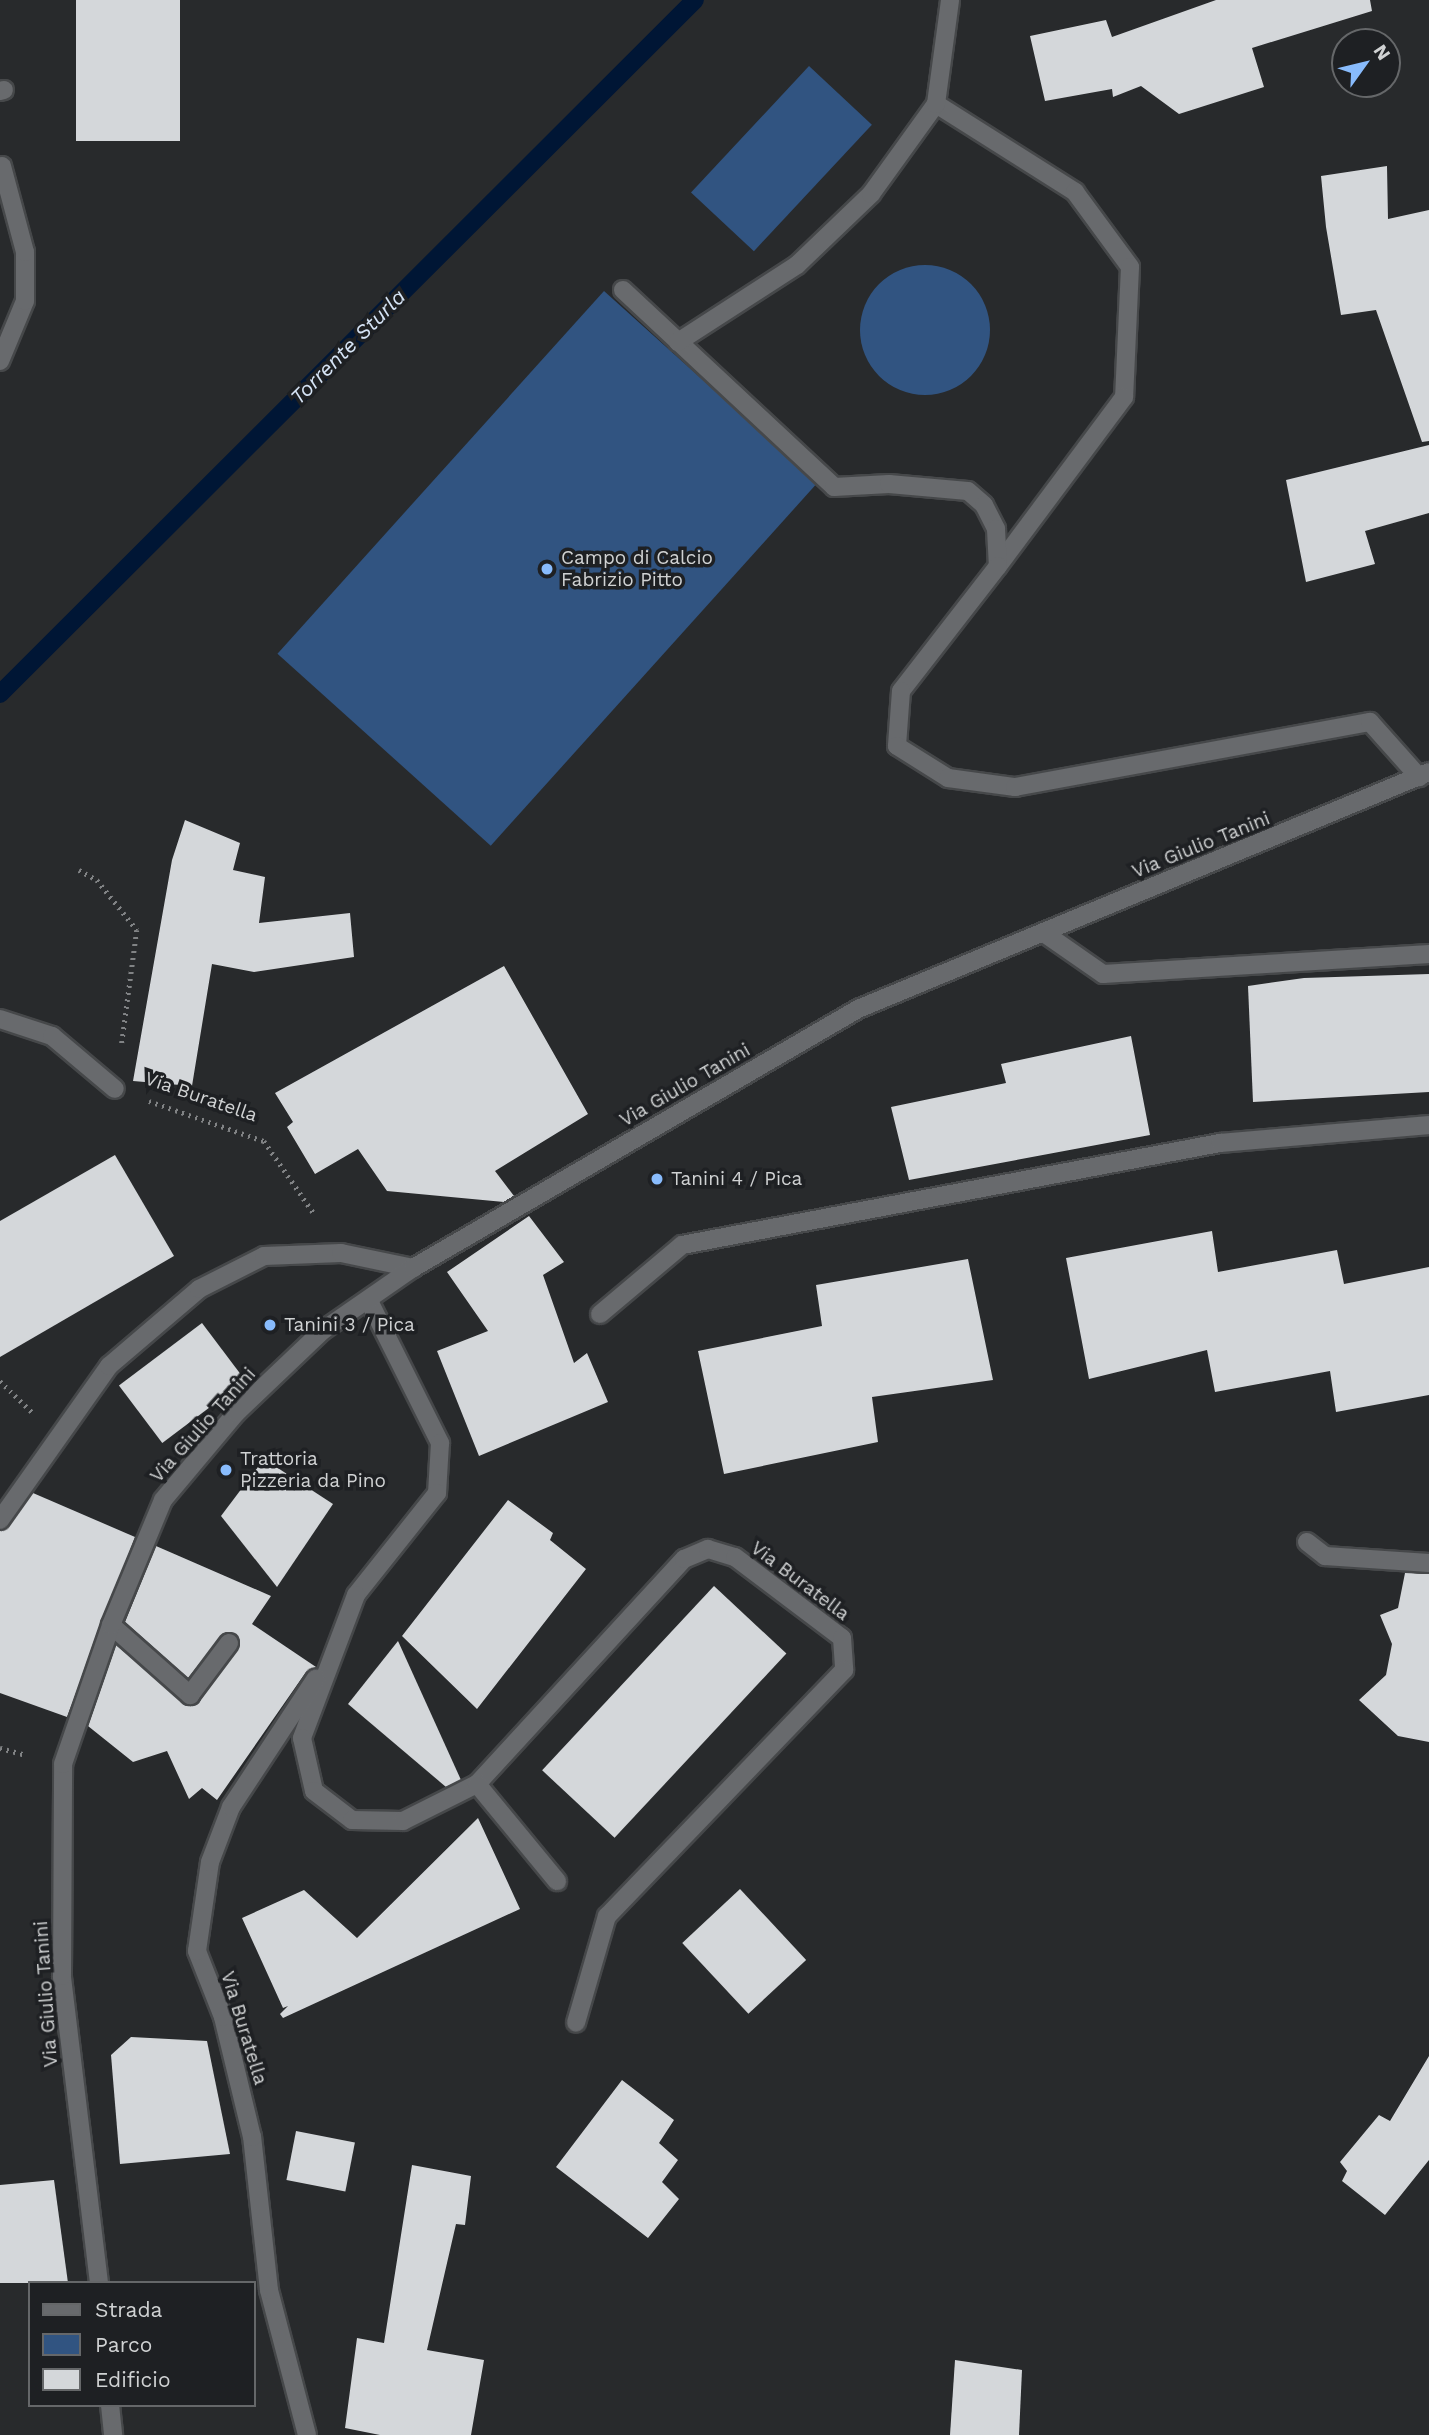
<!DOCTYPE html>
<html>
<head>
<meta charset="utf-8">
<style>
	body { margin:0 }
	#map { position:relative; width:1429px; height:2435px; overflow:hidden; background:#282a2c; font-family:"Work Sans",sans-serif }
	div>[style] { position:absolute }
	.green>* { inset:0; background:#315481; transform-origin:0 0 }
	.round { border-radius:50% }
	.stream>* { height:18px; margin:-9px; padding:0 9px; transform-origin:9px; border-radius:9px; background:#001635 }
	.building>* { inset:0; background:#d4d7da; transform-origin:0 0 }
	.path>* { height:4.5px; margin-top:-2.25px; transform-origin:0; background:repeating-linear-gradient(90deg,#818385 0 2px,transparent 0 7px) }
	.roads { filter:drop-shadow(2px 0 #46484a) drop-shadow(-2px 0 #46484a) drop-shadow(0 2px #46484a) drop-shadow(0 -2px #46484a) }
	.lane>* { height:18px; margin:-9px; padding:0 9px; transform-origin:9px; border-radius:9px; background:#686a6d }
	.street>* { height:18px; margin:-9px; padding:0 9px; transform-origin:9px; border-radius:9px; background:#686a6d }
	.secondary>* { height:18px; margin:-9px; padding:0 9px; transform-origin:9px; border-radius:9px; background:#686a6d }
	.dots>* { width:19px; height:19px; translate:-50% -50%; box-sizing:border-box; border:4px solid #1e2023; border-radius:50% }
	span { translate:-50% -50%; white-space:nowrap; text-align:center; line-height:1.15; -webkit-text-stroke:7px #1e2023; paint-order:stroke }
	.poi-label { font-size:19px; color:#d0d2d3 }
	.left { translate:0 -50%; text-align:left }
	.street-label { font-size:19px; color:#d0d2d3 }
	.water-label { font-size:21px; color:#d6e4f6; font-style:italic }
	.legend { position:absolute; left:28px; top:2281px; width:228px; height:126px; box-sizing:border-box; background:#1e2023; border:2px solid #656769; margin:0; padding:9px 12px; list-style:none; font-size:21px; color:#d0d2d3 }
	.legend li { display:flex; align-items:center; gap:14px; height:35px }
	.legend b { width:35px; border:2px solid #656769 }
	.north { position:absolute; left:1331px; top:28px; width:70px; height:70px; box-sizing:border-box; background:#1e2023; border:2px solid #656769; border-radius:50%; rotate:56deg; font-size:19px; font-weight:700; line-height:28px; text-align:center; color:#d0d2d3 }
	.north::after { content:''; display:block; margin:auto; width:24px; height:32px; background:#88bbfc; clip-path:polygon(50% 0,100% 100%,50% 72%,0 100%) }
</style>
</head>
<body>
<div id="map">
	<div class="green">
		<i style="left:809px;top:66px;width:86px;height:173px;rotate:43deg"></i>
		<i class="round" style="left:860px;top:265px;width:130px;height:130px"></i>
		<i style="left:604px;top:291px;width:287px;height:488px;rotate:42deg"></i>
	</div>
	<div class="stream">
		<i style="left:0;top:694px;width:982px;rotate:-44.96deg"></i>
	</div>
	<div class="building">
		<i style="left:76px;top:0;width:104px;height:141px"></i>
		<i style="clip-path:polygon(1216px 0,1370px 0,1372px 11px,1252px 48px,1264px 87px,1179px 114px,1141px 86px,1113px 97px,1112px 89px,1045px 101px,1030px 36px,1106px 20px,1112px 37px)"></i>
		<i style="clip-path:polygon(1387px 166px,1388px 219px,1429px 210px,1429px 441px,1422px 442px,1376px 310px,1341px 315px,1326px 227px,1321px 176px)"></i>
		<i style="clip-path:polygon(1429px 445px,1429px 513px,1365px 531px,1375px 564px,1306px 582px,1286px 480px)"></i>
		<i style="clip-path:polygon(185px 820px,240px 843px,233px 870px,265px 877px,259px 923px,350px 913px,354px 957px,254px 972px,212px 964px,192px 1086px,133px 1081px,172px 860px)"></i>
		<i style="clip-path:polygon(504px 966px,588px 1114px,495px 1171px,514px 1196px,504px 1202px,387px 1191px,358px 1149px,315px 1174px,287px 1127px,293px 1122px,275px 1093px)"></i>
		<i style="clip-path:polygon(1429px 974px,1429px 1092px,1253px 1102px,1248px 986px,1304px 978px)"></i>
		<i style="clip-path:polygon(1131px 1036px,1150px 1135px,909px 1180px,891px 1107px,1006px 1083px,1001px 1064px)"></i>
		<i style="clip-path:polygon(115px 1155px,174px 1256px,0 1357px,0 1221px)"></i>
		<i style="clip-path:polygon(529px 1216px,564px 1262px,543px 1275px,574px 1363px,587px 1353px,608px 1402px,479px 1456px,437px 1351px,488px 1331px,447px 1272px)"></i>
		<i style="clip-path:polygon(1212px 1231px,1218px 1272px,1337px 1250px,1344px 1284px,1429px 1267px,1429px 1395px,1336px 1412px,1330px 1371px,1215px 1392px,1207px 1350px,1089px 1379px,1066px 1258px)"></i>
		<i style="clip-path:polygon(968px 1259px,993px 1380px,872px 1397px,878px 1442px,724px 1474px,698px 1351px,822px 1326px,816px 1285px)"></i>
		<i style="left:202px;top:1323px;width:72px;height:104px;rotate:53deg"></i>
		<i style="clip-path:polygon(264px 1459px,333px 1504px,277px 1587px,221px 1516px)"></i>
		<i style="clip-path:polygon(33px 1493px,135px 1537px,67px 1717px,0 1693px,0 1531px)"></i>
		<i style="clip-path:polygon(508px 1500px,553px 1533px,550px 1540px,586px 1569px,477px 1709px,402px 1636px)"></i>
		<i style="clip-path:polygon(156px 1546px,271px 1596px,252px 1624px,316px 1667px,306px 1672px,217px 1800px,202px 1788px,189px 1799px,167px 1751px,133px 1762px,88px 1726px,116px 1645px,189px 1706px,199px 1702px,240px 1645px,236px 1634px,224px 1633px,188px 1678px,125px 1622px)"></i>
		<i style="clip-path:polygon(1405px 1573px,1429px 1574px,1429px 1742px,1398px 1736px,1359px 1700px,1386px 1675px,1392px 1644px,1380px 1615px,1398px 1608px)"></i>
		<i style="left:714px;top:1586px;width:99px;height:252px;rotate:43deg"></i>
		<i style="clip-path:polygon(398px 1641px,461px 1780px,446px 1787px,348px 1704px)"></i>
		<i style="clip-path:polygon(478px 1818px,520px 1909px,283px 2018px,280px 2014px,288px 2006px,283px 2008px,242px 1918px,304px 1890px,357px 1938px)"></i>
		<i style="left:740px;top:1889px;width:97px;height:79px;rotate:47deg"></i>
		<i style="clip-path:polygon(131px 2037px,207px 2041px,230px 2154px,120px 2164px,111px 2055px)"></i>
		<i style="clip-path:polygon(1429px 2056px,1429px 2160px,1385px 2215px,1342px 2181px,1347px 2171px,1340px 2162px,1379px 2115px,1390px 2121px)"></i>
		<i style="clip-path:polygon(622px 2080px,674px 2120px,659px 2143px,678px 2160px,662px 2182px,679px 2199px,648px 2238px,556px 2167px)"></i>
		<i style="left:296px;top:2131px;width:60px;height:50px;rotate:11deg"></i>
		<i style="clip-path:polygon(412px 2165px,471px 2176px,465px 2225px,456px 2224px,427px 2350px,484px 2360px,471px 2435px,380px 2435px,345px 2428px,357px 2338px,384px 2343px)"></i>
		<i style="clip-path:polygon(54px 2180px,68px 2283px,0 2283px,0 2185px)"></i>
		<i style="clip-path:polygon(955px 2360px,1022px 2370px,1019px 2435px,950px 2435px)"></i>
	</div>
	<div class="path">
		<i style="left:79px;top:870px;width:21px;rotate:29deg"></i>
		<i style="left:97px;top:880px;width:64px;rotate:51.3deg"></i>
		<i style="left:137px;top:930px;width:114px;rotate:97.6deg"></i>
		<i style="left:149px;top:1101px;width:122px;rotate:19.2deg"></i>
		<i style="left:264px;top:1141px;width:90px;rotate:55.4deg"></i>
		<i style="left:0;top:1381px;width:45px;rotate:44.1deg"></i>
		<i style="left:0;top:1748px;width:27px;rotate:15deg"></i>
	</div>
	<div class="roads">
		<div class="lane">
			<i style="left:0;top:91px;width:4px;rotate:-14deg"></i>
			<i style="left:0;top:361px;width:65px;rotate:-67.4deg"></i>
			<i style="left:25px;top:301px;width:49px;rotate:-90deg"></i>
			<i style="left:25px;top:252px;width:89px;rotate:-105deg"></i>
		</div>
		<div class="street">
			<i style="left:936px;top:104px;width:165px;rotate:32.3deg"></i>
			<i style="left:1075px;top:192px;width:93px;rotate:53.7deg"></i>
			<i style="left:1130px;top:267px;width:130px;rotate:92.6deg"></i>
			<i style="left:1124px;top:397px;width:211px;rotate:126.7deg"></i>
			<i style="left:623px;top:290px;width:289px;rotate:43deg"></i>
			<i style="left:834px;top:487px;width:55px;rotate:-3.1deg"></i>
			<i style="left:889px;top:484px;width:79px;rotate:5.1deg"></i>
			<i style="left:968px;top:491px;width:21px;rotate:41deg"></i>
			<i style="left:984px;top:505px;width:27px;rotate:63deg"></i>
			<i style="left:996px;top:529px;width:37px;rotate:87deg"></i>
			<i style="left:998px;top:566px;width:158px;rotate:127.8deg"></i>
			<i style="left:901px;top:691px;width:55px;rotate:94.2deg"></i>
			<i style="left:897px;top:746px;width:60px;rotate:32.1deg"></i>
			<i style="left:948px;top:778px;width:68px;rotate:7.7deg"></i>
			<i style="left:1015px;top:787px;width:361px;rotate:-10.4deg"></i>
			<i style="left:1370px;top:722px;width:74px;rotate:48.3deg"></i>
			<i style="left:678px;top:342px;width:142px;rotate:-32.9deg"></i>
			<i style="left:797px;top:265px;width:103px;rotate:-43.8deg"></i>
			<i style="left:871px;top:194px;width:111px;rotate:-54.2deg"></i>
			<i style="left:936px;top:104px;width:105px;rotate:-82.3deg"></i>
			<i style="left:1044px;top:933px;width:72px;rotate:34.8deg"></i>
			<i style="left:1103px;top:974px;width:327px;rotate:-3.5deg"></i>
			<i style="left:0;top:1019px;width:55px;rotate:18.1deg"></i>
			<i style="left:52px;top:1036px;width:82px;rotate:40.1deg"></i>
			<i style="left:369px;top:1301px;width:159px;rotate:63.4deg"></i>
			<i style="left:440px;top:1443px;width:50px;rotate:93.4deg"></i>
			<i style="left:437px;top:1493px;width:130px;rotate:128.5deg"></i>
			<i style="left:356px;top:1595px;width:153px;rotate:110.7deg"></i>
			<i style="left:302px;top:1738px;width:54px;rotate:77.2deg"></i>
			<i style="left:314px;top:1791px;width:48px;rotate:37.3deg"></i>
			<i style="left:352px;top:1820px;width:51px;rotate:1.1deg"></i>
			<i style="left:403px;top:1821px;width:83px;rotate:-26.6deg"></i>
			<i style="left:477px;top:1784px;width:306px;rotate:-47.4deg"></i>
			<i style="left:684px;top:1559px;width:26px;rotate:-23deg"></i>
			<i style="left:708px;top:1549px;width:28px;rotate:17deg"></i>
			<i style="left:735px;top:1557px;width:134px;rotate:37.1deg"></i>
			<i style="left:842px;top:1638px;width:32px;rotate:86deg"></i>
			<i style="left:844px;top:1670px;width:342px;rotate:133.9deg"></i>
			<i style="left:607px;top:1916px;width:111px;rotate:106.2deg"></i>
			<i style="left:600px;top:1314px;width:107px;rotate:-40.1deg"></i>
			<i style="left:682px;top:1245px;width:548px;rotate:-10.74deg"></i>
			<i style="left:1220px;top:1143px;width:210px;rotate:-4.9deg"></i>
			<i style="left:0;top:1520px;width:189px;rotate:-54.7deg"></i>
			<i style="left:109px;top:1366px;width:118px;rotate:-40.5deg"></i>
			<i style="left:199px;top:1289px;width:73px;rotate:-26.9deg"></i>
			<i style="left:264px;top:1256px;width:77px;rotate:-2.2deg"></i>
			<i style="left:341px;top:1253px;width:74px;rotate:11.8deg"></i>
			<i style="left:1307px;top:1542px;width:23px;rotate:38deg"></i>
			<i style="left:1325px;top:1556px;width:104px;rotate:3.9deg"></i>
			<i style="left:111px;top:1625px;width:106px;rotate:41.5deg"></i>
			<i style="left:190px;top:1695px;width:65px;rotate:-53.1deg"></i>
			<i style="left:477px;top:1784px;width:126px;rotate:50.5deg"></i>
			<i style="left:307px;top:2435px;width:150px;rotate:-104.7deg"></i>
			<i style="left:269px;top:2290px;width:154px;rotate:-96.3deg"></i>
			<i style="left:252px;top:2137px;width:123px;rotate:-103.6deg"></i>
			<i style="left:223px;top:2017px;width:71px;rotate:-111.5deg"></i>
			<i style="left:197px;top:1951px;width:90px;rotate:-81.7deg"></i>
			<i style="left:210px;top:1862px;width:59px;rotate:-69.1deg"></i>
			<i style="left:231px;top:1807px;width:154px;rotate:-56.6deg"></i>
		</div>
		<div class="secondary">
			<i style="left:99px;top:2283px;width:309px;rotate:-96.9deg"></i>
			<i style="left:62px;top:1976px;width:212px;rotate:-89.7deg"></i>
			<i style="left:63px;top:1764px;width:147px;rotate:-70.9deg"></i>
			<i style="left:111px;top:1625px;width:135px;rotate:-67.4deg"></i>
			<i style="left:163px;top:1500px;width:114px;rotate:-50deg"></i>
			<i style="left:236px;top:1413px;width:119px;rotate:-43.6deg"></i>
			<i style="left:322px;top:1331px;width:111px;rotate:-34.7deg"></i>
			<i style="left:413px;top:1268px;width:515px;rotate:-30.2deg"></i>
			<i style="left:858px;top:1009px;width:618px;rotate:-22.54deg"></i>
			<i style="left:110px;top:2405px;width:30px;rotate:84deg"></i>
		</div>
	</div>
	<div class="dots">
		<i style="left:547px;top:569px;background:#88bbfc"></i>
		<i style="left:657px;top:1179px;background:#88bbfc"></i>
		<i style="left:270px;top:1325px;background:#88bbfc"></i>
		<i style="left:226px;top:1470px;background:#88bbfc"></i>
	</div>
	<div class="poi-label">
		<span class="left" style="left:561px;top:569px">Campo di Calcio<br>Fabrizio Pitto</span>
		<span class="left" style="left:671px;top:1179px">Tanini 4 / Pica</span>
		<span class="left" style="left:284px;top:1325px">Tanini 3 / Pica</span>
		<span class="left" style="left:240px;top:1470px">Trattoria<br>Pizzeria da Pino</span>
	</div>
	<div class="street-label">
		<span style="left:1201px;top:845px;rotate:-22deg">Via Giulio Tanini</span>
		<span style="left:685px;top:1085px;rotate:-30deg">Via Giulio Tanini</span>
		<span style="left:201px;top:1097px;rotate:19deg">Via Buratella</span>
		<span style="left:203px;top:1425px;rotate:-48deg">Via Giulio Tanini</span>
		<span style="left:800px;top:1581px;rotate:37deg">Via Buratella</span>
		<span style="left:46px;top:1994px;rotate:-94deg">Via Giulio Tanini</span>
		<span style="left:244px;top:2028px;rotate:73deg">Via Buratella</span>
	</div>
	<div class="water-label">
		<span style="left:348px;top:347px;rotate:-45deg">Torrente Sturla</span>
	</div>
	<ul class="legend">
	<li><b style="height:9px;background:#686a6d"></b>Strada</li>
	<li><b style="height:19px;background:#315481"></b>Parco</li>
	<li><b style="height:19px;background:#d4d7da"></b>Edificio</li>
	</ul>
	<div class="north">N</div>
</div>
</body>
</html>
